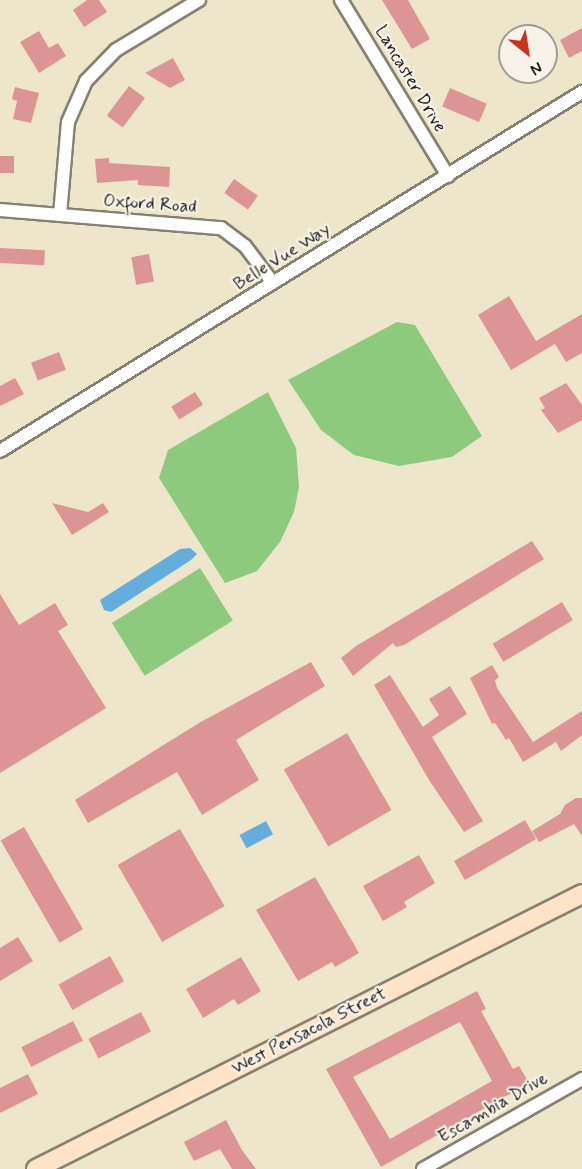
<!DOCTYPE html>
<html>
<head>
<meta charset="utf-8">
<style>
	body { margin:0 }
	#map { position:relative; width:582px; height:1169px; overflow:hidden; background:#eee6ca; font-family:Mynerve,sans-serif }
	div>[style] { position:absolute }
	.green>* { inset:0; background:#8eca7e; transform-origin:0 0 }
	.water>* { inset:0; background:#65addc; transform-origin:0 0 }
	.building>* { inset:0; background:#dc9594; transform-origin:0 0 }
	.roads { filter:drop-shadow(2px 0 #858173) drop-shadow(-2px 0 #858173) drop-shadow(0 2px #858173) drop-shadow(0 -2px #858173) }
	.minor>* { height:12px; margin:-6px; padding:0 6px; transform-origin:6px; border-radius:6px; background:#fff }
	.secondary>* { height:18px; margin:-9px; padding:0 9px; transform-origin:9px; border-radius:9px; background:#fee4c6 }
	span { translate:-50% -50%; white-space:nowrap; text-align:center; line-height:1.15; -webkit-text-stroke:4.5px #f7f3e8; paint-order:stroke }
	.street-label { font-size:18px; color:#1c1c1c }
	.north { position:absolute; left:498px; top:24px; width:60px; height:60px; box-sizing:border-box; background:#f7f3e8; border:2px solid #9f9d96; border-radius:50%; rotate:150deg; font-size:16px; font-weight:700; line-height:24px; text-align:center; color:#1c1c1c }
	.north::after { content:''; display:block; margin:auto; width:21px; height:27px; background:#c8321e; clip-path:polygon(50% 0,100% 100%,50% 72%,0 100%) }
</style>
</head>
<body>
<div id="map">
	<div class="green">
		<i style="clip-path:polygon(397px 322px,415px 325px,482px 436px,452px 457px,399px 466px,354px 455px,321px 430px,288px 380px)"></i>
		<i style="clip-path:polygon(268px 392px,296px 448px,299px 487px,294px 512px,280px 542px,257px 571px,225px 583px,159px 478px,168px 450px)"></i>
		<i style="left:200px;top:568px;width:62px;height:104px;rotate:58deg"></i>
	</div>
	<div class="water">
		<i style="clip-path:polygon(190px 548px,197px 554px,191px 560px,111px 612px,104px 610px,100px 600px,180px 549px)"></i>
		<i style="left:266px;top:821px;width:15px;height:30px;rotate:62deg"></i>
	</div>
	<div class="building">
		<i style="clip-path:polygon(87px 0,99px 0,107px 12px,84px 27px,73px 10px)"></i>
		<i style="clip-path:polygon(382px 0,408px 0,430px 39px,412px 49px)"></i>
		<i style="clip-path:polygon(582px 28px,582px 51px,569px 58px,560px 40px)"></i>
		<i style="clip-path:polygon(39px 31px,49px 48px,58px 43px,66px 56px,39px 73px,20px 42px)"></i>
		<i style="clip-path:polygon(173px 58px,185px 80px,170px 88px,145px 73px)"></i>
		<i style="left:129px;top:86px;width:20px;height:37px;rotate:37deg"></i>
		<i style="clip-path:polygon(15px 87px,39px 93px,31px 123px,13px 119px,17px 101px,12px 99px)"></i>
		<i style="left:450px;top:88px;width:40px;height:20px;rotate:23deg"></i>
		<i style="left:14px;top:156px;width:17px;height:14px;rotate:90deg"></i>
		<i style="clip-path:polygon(109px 158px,109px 163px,170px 167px,169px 187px,138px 185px,138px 180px,97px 183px,95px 159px)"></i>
		<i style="left:234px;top:179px;width:29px;height:17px;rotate:35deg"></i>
		<i style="left:0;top:248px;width:45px;height:15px;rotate:3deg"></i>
		<i style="left:149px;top:254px;width:28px;height:18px;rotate:80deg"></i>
		<i style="clip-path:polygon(509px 296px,536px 341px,582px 314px,582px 353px,566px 362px,555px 344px,511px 370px,478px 315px)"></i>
		<i style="left:59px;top:352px;width:19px;height:30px;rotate:69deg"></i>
		<i style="clip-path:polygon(15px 378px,24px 394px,0 406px,0 386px)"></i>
		<i style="clip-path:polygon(566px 383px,582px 405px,582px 420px,558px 433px,541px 410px,545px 408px,539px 398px)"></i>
		<i style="left:195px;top:392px;width:15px;height:28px;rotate:58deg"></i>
		<i style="clip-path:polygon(52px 503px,88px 512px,103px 503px,109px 512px,72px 535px)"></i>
		<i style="clip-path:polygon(532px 541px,544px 559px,404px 645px,396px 647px,393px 643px,353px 676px,341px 658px,356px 646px)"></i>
		<i style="clip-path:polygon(0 594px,19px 625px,55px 603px,68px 625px,58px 631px,106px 708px,0 773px)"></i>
		<i style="left:562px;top:602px;width:21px;height:81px;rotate:59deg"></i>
		<i style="clip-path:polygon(311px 662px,325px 686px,236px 740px,259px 780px,202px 815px,177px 772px,88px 823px,75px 800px,199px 723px)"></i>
		<i style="clip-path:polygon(492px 665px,499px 677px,495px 680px,497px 688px,533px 742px,582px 711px,582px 735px,561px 751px,556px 742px,523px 762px,509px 738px,506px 740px,495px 723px,492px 724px,470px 678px)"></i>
		<i style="clip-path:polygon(390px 675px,423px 727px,439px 715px,429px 699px,450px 686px,467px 714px,432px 737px,483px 821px,464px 832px,429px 780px,374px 685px)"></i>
		<i style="left:347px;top:733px;width:89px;height:73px;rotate:60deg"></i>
		<i style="clip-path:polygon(576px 798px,582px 798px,582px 836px,574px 824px,539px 842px,532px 831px,560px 814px,565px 805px)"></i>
		<i style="left:525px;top:820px;width:22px;height:82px;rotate:60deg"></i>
		<i style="left:24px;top:827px;width:118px;height:27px;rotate:60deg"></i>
		<i style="left:180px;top:829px;width:89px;height:72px;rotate:60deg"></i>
		<i style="clip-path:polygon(419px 855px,435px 883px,404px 902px,407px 907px,383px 921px,363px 886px)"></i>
		<i style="clip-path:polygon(315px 877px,359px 953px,335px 967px,332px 962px,298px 981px,256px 910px)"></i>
		<i style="clip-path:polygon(18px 937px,33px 961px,0 981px,0 948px)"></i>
		<i style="left:110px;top:956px;width:29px;height:59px;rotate:61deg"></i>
		<i style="clip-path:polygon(241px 957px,261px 991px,238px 1005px,234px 999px,203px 1018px,186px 989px)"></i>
		<i style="clip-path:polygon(evenodd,477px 991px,486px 1009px,481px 1011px,513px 1069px,519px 1066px,529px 1083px,381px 1167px,326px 1069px,477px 991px,460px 1022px,492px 1081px,390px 1139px,353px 1077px,460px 1022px)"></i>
		<i style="left:141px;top:1012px;width:22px;height:59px;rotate:63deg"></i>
		<i style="left:73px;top:1021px;width:22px;height:58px;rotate:63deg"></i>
		<i style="clip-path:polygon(28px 1074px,38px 1094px,0 1113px,0 1088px)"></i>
		<i style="clip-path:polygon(226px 1120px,242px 1150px,256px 1169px,232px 1169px,220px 1149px,194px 1161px,184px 1142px)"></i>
	</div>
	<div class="roads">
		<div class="minor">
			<i style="left:341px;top:0;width:206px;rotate:58.7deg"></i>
			<i style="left:0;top:210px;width:222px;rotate:4.7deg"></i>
			<i style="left:221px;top:228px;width:30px;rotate:37deg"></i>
			<i style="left:245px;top:246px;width:46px;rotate:52.9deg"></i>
			<i style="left:60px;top:215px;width:93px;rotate:-85.1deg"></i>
			<i style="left:68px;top:122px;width:45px;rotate:-66.3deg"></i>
			<i style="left:86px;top:81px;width:43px;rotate:-45.9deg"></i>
			<i style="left:116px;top:50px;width:97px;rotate:-31.1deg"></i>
			<i style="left:0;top:451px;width:684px;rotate:-31.67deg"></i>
			<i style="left:423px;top:1169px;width:183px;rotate:-29.5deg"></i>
		</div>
		<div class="secondary">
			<i style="left:36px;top:1169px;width:611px;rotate:-26.73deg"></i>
		</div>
	</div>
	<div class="street-label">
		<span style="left:410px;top:79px;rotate:59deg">Lancaster Drive</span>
		<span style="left:150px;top:204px;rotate:4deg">Oxford Road</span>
		<span style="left:282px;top:257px;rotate:-32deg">Belle Vue Way</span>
		<span style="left:309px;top:1031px;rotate:-27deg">West Pensacola Street</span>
		<span style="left:493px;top:1108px;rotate:-30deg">Escambia Drive</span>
	</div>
	<div class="north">N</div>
</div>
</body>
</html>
